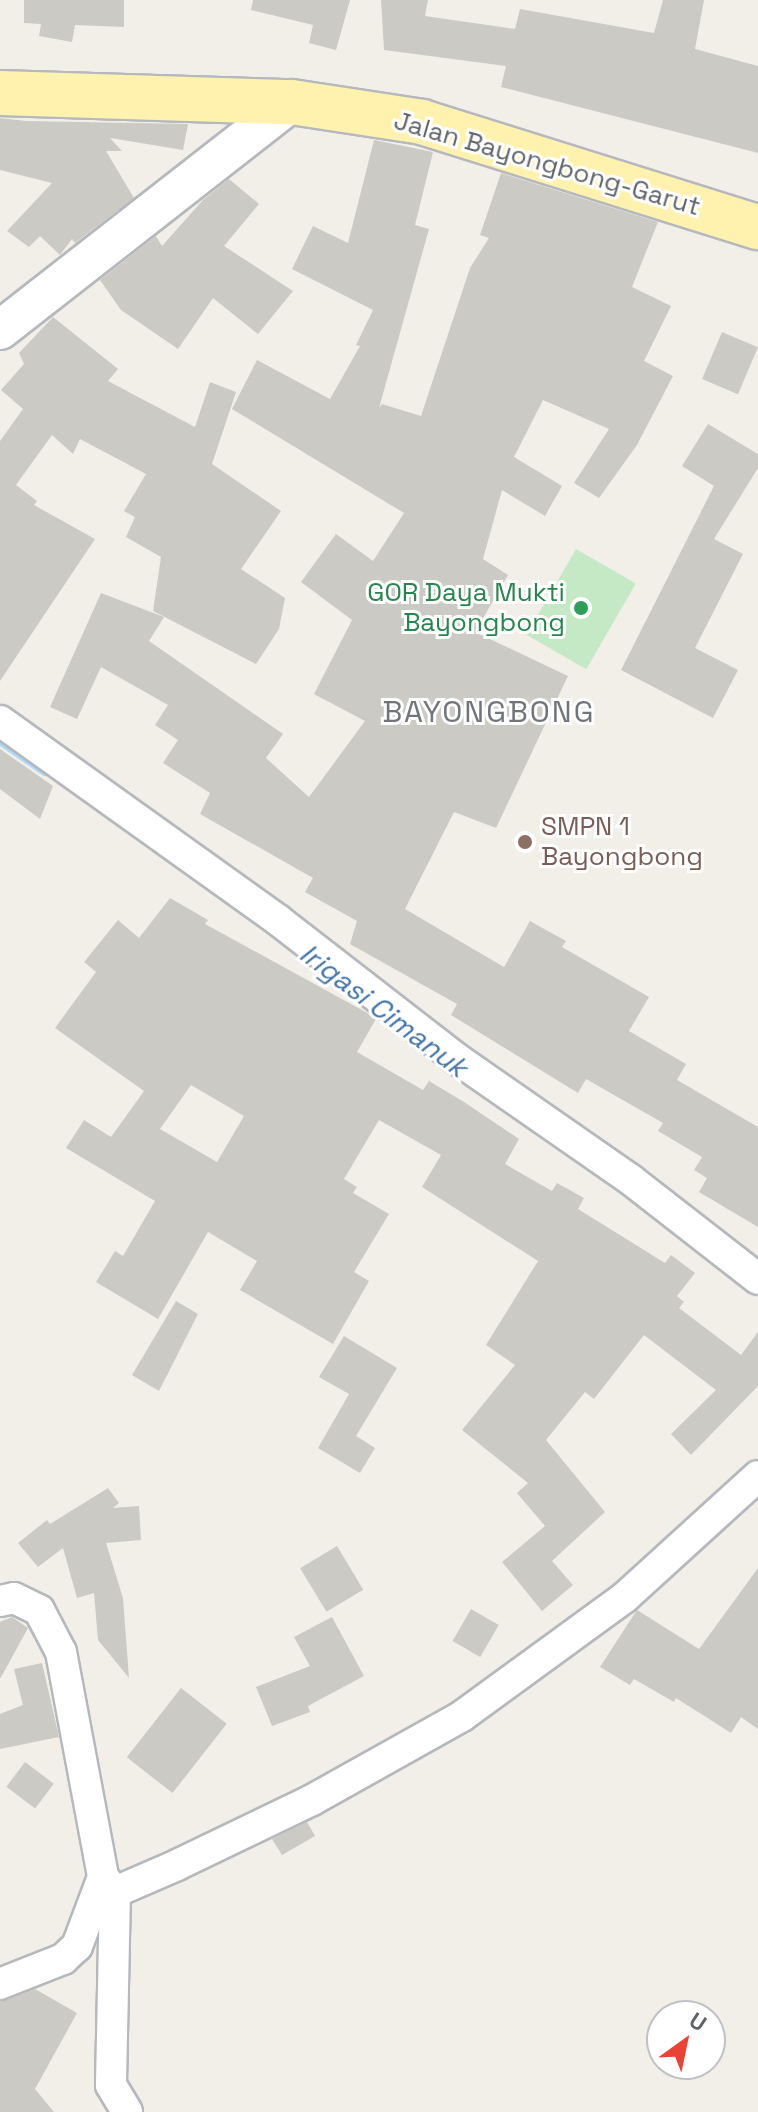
<!DOCTYPE html>
<html>
<head>
<meta charset="utf-8">
<style>
	body { margin:0 }
	#map { position:relative; width:758px; height:2112px; overflow:hidden; background:#f1efe8; font-family:"Space Grotesk",sans-serif }
	div>[style] { position:absolute }
	.green>* { inset:0; background:#c5e8c5; transform-origin:0 0 }
	.stream>* { height:10px; margin:-5px; padding:0 5px; transform-origin:5px; border-radius:5px; background:#aadaff }
	.building>* { inset:0; background:#cccac5; transform-origin:0 0 }
	.roads { filter:drop-shadow(2px 0 #b5b8bc) drop-shadow(-2px 0 #b5b8bc) drop-shadow(0 2px #b5b8bc) drop-shadow(0 -2px #b5b8bc) }
	.minor>* { height:30px; margin:-15px; padding:0 15px; transform-origin:15px; border-radius:15px; background:#fff }
	.tertiary>* { height:38px; margin:-19px; padding:0 19px; transform-origin:19px; border-radius:19px; background:#fff }
	.primary>* { height:44px; margin:-22px; padding:0 22px; transform-origin:22px; border-radius:22px; background:#fff2af }
	.dots>* { width:22px; height:22px; translate:-50% -50%; box-sizing:border-box; border:4px solid #fff; border-radius:50% }
	span { translate:-50% -50%; white-space:nowrap; text-align:center; line-height:1.15; -webkit-text-stroke:6px #fff; paint-order:stroke }
	.street-label { font-size:26px; color:#5f6368 }
	.leisure-label { font-size:26px; color:#27864d }
	.right { translate:-100% -50%; text-align:right }
	.education-label { font-size:26px; color:#785e54 }
	.left { translate:0 -50%; text-align:left }
	.water-label { font-size:28px; color:#4174aa; font-style:italic }
	.quarter-label { font-size:30px; color:#70757a; letter-spacing:2px }
	.north { position:absolute; left:646px; top:2000px; width:80px; height:80px; box-sizing:border-box; background:#fff; border:2px solid #bfc1c3; border-radius:50%; rotate:33deg; font-size:22px; font-weight:700; line-height:32px; text-align:center; color:#5f6368 }
	.north::after { content:''; display:block; margin:auto; width:28px; height:36px; background:#ea4335; clip-path:polygon(50% 0,100% 100%,50% 72%,0 100%) }
</style>
</head>
<body>
<div id="map">
	<div class="green">
		<i style="left:576px;top:549px;width:69px;height:99px;rotate:30deg"></i>
	</div>
	<div class="stream">
		<i style="left:0;top:740px;width:55px;rotate:34.6deg"></i>
	</div>
	<div class="building">
		<i style="clip-path:polygon(24px 0,124px 0,124px 27px,75px 25px,72px 42px,39px 36px,41px 24px,24px 23px)"></i>
		<i style="clip-path:polygon(253px 0,350px 0,336px 50px,309px 43px,313px 25px,251px 10px)"></i>
		<i style="clip-path:polygon(381px 0,428px 0,425px 16px,515px 29px,520px 9px,654px 33px,663px 0,704px 0,695px 49px,758px 66px,758px 153px,501px 87px,506px 66px,384px 50px)"></i>
		<i style="clip-path:polygon(0 118px,26px 121px,188px 124px,183px 150px,110px 138px,122px 151px,106px 151px,134px 198px,75px 243px,72px 239px,60px 255px,40px 236px,29px 247px,7px 231px,52px 183px,0 170px)"></i>
		<i style="clip-path:polygon(374px 140px,433px 152px,415px 225px,429px 229px,379px 408px,382px 404px,421px 416px,470px 268px,489px 238px,480px 235px,501px 173px,658px 222px,632px 287px,671px 306px,644px 361px,673px 376px,637px 445px,599px 498px,574px 483px,609px 429px,543px 400px,514px 457px,562px 486px,545px 516px,502px 490px,483px 559px,508px 575px,475px 632px,568px 676px,496px 828px,454px 812px,405px 909px,504px 967px,530px 921px,566px 941px,562px 947px,649px 997px,629px 1031px,686px 1064px,677px 1080px,758px 1127px,758px 1227px,699px 1192px,707px 1178px,694px 1170px,702px 1157px,658px 1131px,663px 1123px,586px 1079px,578px 1093px,451px 1015px,457px 1004px,350px 944px,357px 921px,305px 892px,313px 878px,200px 814px,210px 793px,163px 763px,178px 740px,155px 725px,168px 705px,101px 667px,77px 719px,50px 707px,101px 593px,164px 617px,149px 641px,283px 734px,266px 758px,309px 797px,365px 721px,314px 694px,352px 620px,301px 582px,336px 534px,373px 561px,404px 513px,232px 409px,257px 360px,330px 399px,360px 346px,356px 345px,373px 310px,292px 269px,313px 226px,348px 243px)"></i>
		<i style="clip-path:polygon(229px 179px,259px 204px,224px 246px,293px 291px,258px 334px,213px 298px,178px 349px,121px 310px,100px 280px,156px 236px,162px 246px,203px 200px)"></i>
		<i style="clip-path:polygon(53px 317px,118px 369px,108px 381px,195px 427px,210px 382px,236px 392px,212px 464px,281px 511px,241px 569px,285px 598px,279px 629px,256px 664px,153px 611px,161px 557px,126px 537px,135px 517px,124px 511px,146px 474px,80px 439px,73px 454px,52px 435px,16px 485px,37px 501px,34px 505px,95px 539px,0 681px,0 441px,23px 409px,1px 390px,24px 364px,19px 353px)"></i>
		<i style="left:722px;top:332px;width:39px;height:51px;rotate:23deg"></i>
		<i style="clip-path:polygon(708px 424px,758px 454px,758px 468px,714px 539px,743px 554px,695px 648px,738px 670px,713px 718px,621px 670px,714px 486px,682px 466px)"></i>
		<i style="clip-path:polygon(0 749px,53px 786px,40px 819px,0 789px)"></i>
		<i style="clip-path:polygon(evenodd,170px 898px,208px 920px,205px 924px,371px 1015px,376px 1019px,357px 1052px,423px 1090px,429px 1081px,464px 1102px,519px 1139px,505px 1164px,552px 1191px,557px 1183px,584px 1198px,578px 1209px,665px 1263px,671px 1255px,695px 1273px,677px 1296px,684px 1302px,679px 1308px,741px 1355px,758px 1332px,758px 1386px,691px 1455px,671px 1434px,716px 1390px,644px 1335px,594px 1399px,585px 1392px,546px 1440px,605px 1512px,552px 1561px,573px 1585px,542px 1611px,502px 1562px,545px 1526px,517px 1493px,528px 1483px,462px 1430px,515px 1365px,486px 1345px,538px 1261px,422px 1187px,441px 1155px,379px 1120px,344px 1179px,357px 1187px,353px 1193px,389px 1214px,354px 1272px,369px 1281px,333px 1344px,240px 1290px,257px 1261px,208px 1232px,158px 1319px,96px 1282px,115px 1251px,123px 1256px,155px 1201px,66px 1148px,84px 1120px,111px 1137px,144px 1091px,55px 1028px,96px 972px,84px 962px,118px 920px,139px 938px,170px 898px,191px 1085px,244px 1116px,217px 1162px,160px 1129px,191px 1085px)"></i>
		<i style="clip-path:polygon(176px 1301px,198px 1314px,159px 1391px,132px 1375px)"></i>
		<i style="clip-path:polygon(344px 1336px,397px 1368px,356px 1436px,375px 1448px,360px 1473px,318px 1448px,349px 1394px,319px 1377px)"></i>
		<i style="clip-path:polygon(108px 1488px,119px 1503px,113px 1508px,139px 1506px,141px 1540px,106px 1543px,123px 1598px,129px 1678px,98px 1640px,94px 1593px,77px 1598px,63px 1548px,38px 1567px,18px 1543px,47px 1520px,50px 1524px)"></i>
		<i style="left:337px;top:1546px;width:51px;height:43px;rotate:59deg"></i>
		<i style="clip-path:polygon(758px 1568px,758px 1729px,741px 1717px,731px 1733px,676px 1698px,674px 1702px,634px 1679px,630px 1685px,600px 1667px,637px 1610px,699px 1649px)"></i>
		<i style="left:471px;top:1609px;width:32px;height:37px;rotate:30deg"></i>
		<i style="clip-path:polygon(12px 1617px,28px 1628px,0 1679px,0 1622px)"></i>
		<i style="clip-path:polygon(332px 1617px,364px 1676px,308px 1706px,310px 1712px,272px 1726px,256px 1687px,310px 1666px,294px 1637px)"></i>
		<i style="clip-path:polygon(42px 1663px,59px 1737px,0 1749px,0 1714px,23px 1705px,14px 1669px)"></i>
		<i style="left:181px;top:1688px;width:58px;height:88px;rotate:38deg"></i>
		<i style="left:25px;top:1762px;width:36px;height:31px;rotate:37deg"></i>
		<i style="clip-path:polygon(307px 1822px,315px 1836px,282px 1855px,272px 1839px)"></i>
		<i style="clip-path:polygon(35px 1989px,77px 2013px,35px 2089px,54px 2112px,0 2112px,0 2002px)"></i>
	</div>
	<div class="roads">
		<div class="minor">
			<i style="left:0;top:721px;width:342px;rotate:35.6deg"></i>
			<i style="left:278px;top:920px;width:227px;rotate:37.8deg"></i>
			<i style="left:457px;top:1059px;width:212px;rotate:34.8deg"></i>
			<i style="left:631px;top:1180px;width:161px;rotate:37.9deg"></i>
			<i style="left:0;top:1601px;width:14px;rotate:-12deg"></i>
			<i style="left:14px;top:1598px;width:28px;rotate:26deg"></i>
			<i style="left:39px;top:1610px;width:47px;rotate:62.4deg"></i>
			<i style="left:61px;top:1652px;width:229px;rotate:79.4deg"></i>
			<i style="left:103px;top:1877px;width:74px;rotate:110.6deg"></i>
			<i style="left:77px;top:1946px;width:19px;rotate:137deg"></i>
			<i style="left:63px;top:1959px;width:68px;rotate:158.4deg"></i>
			<i style="left:103px;top:1877px;width:19px;rotate:51deg"></i>
			<i style="left:115px;top:1892px;width:68px;rotate:-23.5deg"></i>
			<i style="left:177px;top:1865px;width:150px;rotate:-25.7deg"></i>
			<i style="left:312px;top:1800px;width:172px;rotate:-29.2deg"></i>
			<i style="left:462px;top:1716px;width:200px;rotate:-36.1deg"></i>
			<i style="left:624px;top:1598px;width:181px;rotate:-42.3deg"></i>
			<i style="left:115px;top:1892px;width:193px;rotate:91.2deg"></i>
			<i style="left:111px;top:2085px;width:31px;rotate:59deg"></i>
		</div>
		<div class="tertiary">
			<i style="left:0;top:330px;width:370px;rotate:-38deg"></i>
		</div>
		<div class="primary">
			<i style="left:0;top:93px;width:292px;rotate:1.8deg"></i>
			<i style="left:292px;top:102px;width:132px;rotate:8.7deg"></i>
			<i style="left:422px;top:122px;width:352px;rotate:17.4deg"></i>
		</div>
	</div>
	<div class="dots">
		<i style="left:581px;top:608px;background:#2e9e5b"></i>
		<i style="left:525px;top:842px;background:#8d6e63"></i>
	</div>
	<div class="street-label">
		<span style="left:547px;top:164px;rotate:16deg">Jalan Bayongbong-Garut</span>
	</div>
	<div class="leisure-label">
		<span class="right" style="left:565px;top:608px">GOR Daya Mukti<br>Bayongbong</span>
	</div>
	<div class="education-label">
		<span class="left" style="left:541px;top:842px">SMPN 1<br>Bayongbong</span>
	</div>
	<div class="water-label">
		<span style="left:384px;top:1010px;rotate:37deg">Irigasi Cimanuk</span>
	</div>
	<div class="quarter-label">
		<span style="left:489px;top:712px">BAYONGBONG</span>
	</div>
	<div class="north">U</div>
</div>
</body>
</html>
